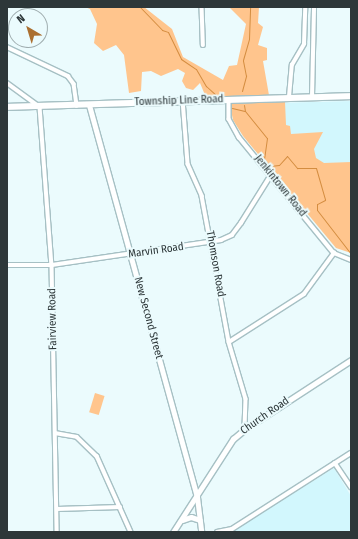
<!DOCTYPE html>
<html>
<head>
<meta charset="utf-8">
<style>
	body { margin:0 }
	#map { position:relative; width:358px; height:539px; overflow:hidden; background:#ebfbfd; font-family:"Fira Sans Condensed",sans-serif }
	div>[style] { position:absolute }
	.built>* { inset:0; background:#d2f7fd }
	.green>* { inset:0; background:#ffc58d; transform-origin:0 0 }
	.stream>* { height:1px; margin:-0.5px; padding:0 0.5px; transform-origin:0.5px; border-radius:0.5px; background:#d48d40 }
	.roads { filter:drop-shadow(1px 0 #a6c0c4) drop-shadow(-1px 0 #a6c0c4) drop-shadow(0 1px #a6c0c4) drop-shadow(0 -1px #a6c0c4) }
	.street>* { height:3.5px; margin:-1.75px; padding:0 1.75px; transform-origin:1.75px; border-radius:1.75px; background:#fff }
	.secondary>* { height:5px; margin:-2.5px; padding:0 2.5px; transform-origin:2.5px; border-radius:2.5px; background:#fff }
	.primary>* { height:5.5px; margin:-2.75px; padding:0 2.75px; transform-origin:2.75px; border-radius:2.75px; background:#fff }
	span { translate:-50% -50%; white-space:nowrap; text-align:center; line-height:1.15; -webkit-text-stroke:4px #ebfbfd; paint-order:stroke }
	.street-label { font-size:11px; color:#2d3739 }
	.frame { position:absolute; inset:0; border:8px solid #2d3739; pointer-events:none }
	.north { position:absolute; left:8px; top:8px; width:40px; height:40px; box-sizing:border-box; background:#ebfbfd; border:1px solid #9fadaf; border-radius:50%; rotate:322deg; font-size:11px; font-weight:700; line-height:16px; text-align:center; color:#2d3739 }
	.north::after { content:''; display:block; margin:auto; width:14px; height:18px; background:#ab7031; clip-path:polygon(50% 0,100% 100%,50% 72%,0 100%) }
</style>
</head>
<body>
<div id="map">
	<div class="built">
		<i style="clip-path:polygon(351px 101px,351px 195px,284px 131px,274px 103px)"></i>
		<i style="clip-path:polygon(334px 468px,351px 496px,351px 532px,231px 532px)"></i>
	</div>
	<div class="green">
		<i style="clip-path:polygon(85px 7px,144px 7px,172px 29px,183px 57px,223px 80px,229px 66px,237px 65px,246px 24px,229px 7px,259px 7px,258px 23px,263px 27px,258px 45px,267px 48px,267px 60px,263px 61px,270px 101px,285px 102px,286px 125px,290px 126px,291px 134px,323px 132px,314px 149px,316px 158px,324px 163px,351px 162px,351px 253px,336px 248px,243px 136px,233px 120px,230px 105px,205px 95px,200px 83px,193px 90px,186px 88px,182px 81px,185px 73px,178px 69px,161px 76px,151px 71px,142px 72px,141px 91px,129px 93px,124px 55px,116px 45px,103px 51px,94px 43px,97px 24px,90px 9px)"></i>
		<i style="left:95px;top:393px;width:10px;height:20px;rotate:17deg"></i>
	</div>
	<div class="stream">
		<i style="left:140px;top:7px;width:32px;rotate:46deg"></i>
		<i style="left:162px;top:30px;width:6px;rotate:18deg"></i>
		<i style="left:168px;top:32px;width:30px;rotate:64deg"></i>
		<i style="left:181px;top:59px;width:18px;rotate:34deg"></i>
		<i style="left:196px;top:69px;width:20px;rotate:60deg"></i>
		<i style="left:206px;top:86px;width:12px;rotate:42deg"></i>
		<i style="left:242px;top:91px;width:16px;rotate:-75deg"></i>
		<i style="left:246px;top:76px;width:16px;rotate:-101deg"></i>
		<i style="left:243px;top:60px;width:22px;rotate:-74deg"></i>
		<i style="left:249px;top:39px;width:32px;rotate:-88deg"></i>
		<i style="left:244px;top:105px;width:6px;rotate:81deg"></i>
		<i style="left:232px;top:108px;width:13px;rotate:13deg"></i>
		<i style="left:245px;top:111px;width:35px;rotate:51deg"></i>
		<i style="left:267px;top:138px;width:21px;rotate:98deg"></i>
		<i style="left:264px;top:159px;width:9px;rotate:49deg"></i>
		<i style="left:270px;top:166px;width:9px;rotate:-6deg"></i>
		<i style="left:279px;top:165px;width:12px;rotate:-48deg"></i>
		<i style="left:287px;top:156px;width:16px;rotate:50deg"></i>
		<i style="left:297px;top:168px;width:19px"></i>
		<i style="left:316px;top:168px;width:33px;rotate:74deg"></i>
		<i style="left:325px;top:200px;width:9px;rotate:153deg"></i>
		<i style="left:317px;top:204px;width:6px;rotate:90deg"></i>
		<i style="left:317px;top:210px;width:56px;rotate:52.3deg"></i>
	</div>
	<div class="roads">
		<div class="street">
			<i style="left:202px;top:7px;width:38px;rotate:88deg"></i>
			<i style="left:7px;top:47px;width:68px;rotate:25.4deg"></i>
			<i style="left:68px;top:76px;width:10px;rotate:53deg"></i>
			<i style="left:74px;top:84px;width:22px;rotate:82deg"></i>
			<i style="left:7px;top:83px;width:41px;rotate:36deg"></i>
			<i style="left:40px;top:107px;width:158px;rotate:85.7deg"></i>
			<i style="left:52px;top:265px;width:267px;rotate:88.9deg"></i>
			<i style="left:289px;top:97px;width:32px;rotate:-85deg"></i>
			<i style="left:292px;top:65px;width:24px;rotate:-60deg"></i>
			<i style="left:304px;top:44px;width:37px;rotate:-88deg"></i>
			<i style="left:312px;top:97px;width:90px;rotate:-88.7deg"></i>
			<i style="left:229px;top:99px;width:20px;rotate:90deg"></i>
			<i style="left:229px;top:119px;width:21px;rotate:61deg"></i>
			<i style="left:239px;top:137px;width:150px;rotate:50.7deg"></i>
			<i style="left:334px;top:253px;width:18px;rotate:22deg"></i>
			<i style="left:183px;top:100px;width:64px;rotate:85.5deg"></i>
			<i style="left:188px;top:164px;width:35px;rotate:66deg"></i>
			<i style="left:202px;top:196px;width:148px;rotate:79.5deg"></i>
			<i style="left:229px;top:342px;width:59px;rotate:73.4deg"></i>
			<i style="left:246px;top:399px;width:30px;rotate:92deg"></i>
			<i style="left:7px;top:265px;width:45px"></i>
			<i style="left:52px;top:265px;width:171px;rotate:-8.4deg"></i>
			<i style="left:221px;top:240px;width:12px;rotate:-24deg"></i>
			<i style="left:232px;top:235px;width:15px;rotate:-53deg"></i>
			<i style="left:241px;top:223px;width:57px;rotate:-58deg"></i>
			<i style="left:229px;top:342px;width:89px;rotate:-32.6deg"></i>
			<i style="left:304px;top:294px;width:51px;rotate:-53.8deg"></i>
			<i style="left:55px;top:433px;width:22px;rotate:10deg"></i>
			<i style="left:77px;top:437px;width:28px;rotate:44deg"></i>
			<i style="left:97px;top:456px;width:83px;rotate:65.9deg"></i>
			<i style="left:335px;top:463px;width:29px;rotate:56deg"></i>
			<i style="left:57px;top:509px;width:63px;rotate:-1.8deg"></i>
			<i style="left:217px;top:532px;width:15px;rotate:-11deg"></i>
			<i style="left:232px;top:529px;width:141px;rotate:-32.6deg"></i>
		</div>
		<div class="secondary">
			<i style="left:89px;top:105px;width:407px;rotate:74.6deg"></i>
			<i style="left:197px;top:497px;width:35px;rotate:83deg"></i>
			<i style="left:182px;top:520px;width:9px;rotate:-18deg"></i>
			<i style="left:191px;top:517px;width:9px;rotate:18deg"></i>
			<i style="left:173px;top:532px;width:111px;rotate:-57.2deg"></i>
			<i style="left:233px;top:439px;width:16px;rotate:-40deg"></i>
			<i style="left:245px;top:429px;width:126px;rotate:-33.1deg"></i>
		</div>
		<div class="primary">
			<i style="left:7px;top:107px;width:344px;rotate:-1.8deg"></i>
		</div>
	</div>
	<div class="street-label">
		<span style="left:179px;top:101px;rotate:-2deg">Township Line Road</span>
		<span style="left:280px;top:186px;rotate:51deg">Jenkintown Road</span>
		<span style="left:156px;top:251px;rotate:-8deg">Marvin Road</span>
		<span style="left:215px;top:264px;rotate:80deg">Thomson Road</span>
		<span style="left:148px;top:318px;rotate:75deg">New Second Street</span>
		<span style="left:53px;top:319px;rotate:-91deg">Fairview Road</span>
		<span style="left:265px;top:416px;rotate:-35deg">Church Road</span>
	</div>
	<div class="frame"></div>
	<div class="north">N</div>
</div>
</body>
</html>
